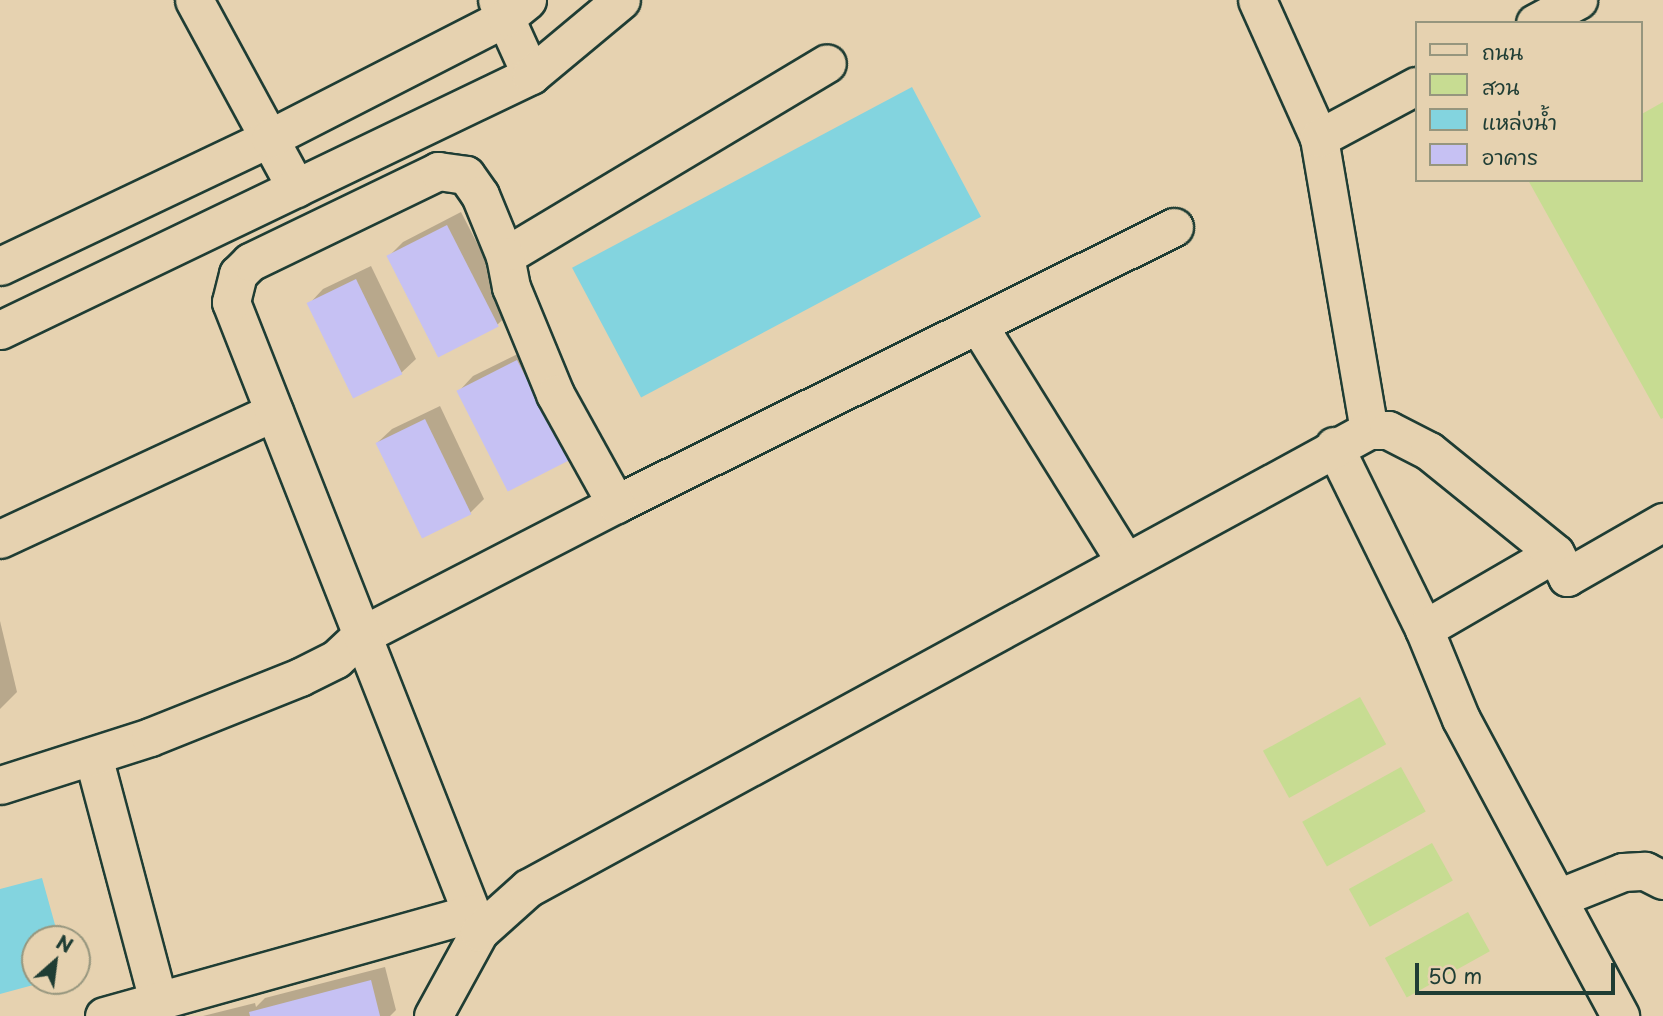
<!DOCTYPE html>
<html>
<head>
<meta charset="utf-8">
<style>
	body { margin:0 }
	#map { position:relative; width:1663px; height:1016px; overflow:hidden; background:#e6d2b0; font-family:"Playpen Sans","Playpen Sans Thai",sans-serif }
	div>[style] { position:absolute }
	.green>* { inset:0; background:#c7dc92; transform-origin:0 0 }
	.water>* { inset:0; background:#83d4df; transform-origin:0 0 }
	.shadow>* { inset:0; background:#0003 }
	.building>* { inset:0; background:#c6c1f3; transform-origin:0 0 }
	.roads { filter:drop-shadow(2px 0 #1f3d34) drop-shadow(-2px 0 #1f3d34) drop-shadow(0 2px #1f3d34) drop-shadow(0 -2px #1f3d34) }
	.minor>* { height:37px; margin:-18.5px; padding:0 18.5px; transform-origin:18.5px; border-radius:18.5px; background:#e6d2b0 }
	span { translate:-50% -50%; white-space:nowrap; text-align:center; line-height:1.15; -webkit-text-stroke:7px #e6d2b0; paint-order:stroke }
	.legend { position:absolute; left:1415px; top:21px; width:228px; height:161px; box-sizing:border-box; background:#e6d2b0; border:2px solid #96967e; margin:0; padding:9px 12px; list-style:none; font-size:21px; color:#1f3d34 }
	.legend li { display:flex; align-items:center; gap:14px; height:35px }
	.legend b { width:35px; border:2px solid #96967e }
	.north { position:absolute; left:21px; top:925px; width:70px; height:70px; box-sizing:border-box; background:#e6d2b0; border:2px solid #96967e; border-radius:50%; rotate:28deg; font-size:19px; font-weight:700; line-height:28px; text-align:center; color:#1f3d34 }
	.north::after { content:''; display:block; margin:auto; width:24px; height:32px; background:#1f3d34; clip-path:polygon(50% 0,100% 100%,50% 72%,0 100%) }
	.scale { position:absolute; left:1415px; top:963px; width:200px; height:32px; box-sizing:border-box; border:4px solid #1f3d34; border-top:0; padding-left:9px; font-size:21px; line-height:24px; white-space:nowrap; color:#1f3d34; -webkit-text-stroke:5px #e6d2b0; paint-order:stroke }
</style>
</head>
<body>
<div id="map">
	<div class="green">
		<i style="clip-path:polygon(1663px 102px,1663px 418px,1661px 419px,1528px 180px,1640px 180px,1640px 115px)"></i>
		<i style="left:1360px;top:697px;width:54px;height:111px;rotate:61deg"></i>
		<i style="left:1401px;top:767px;width:51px;height:113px;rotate:61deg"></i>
		<i style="left:1432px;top:843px;width:43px;height:95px;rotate:61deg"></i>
		<i style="left:1468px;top:912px;width:45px;height:95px;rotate:61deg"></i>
	</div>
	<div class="water">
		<i style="left:912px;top:87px;width:147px;height:385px;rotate:62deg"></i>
		<i style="clip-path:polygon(42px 878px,59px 939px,35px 939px,35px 981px,48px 981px,0 994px,0 889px)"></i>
	</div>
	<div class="shadow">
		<i style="clip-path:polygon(461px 212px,512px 311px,497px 325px,439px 354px,389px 256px,403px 242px)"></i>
		<i style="clip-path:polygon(371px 266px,416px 359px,401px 373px,309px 304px,323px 289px)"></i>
		<i style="clip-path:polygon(532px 347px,581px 446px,567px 460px,459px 391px,473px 376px)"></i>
		<i style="clip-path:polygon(440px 406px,484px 499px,470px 513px,377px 443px,392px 429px)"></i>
		<i style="clip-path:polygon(0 621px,17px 692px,0 709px)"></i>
		<i style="clip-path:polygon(385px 967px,396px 1010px,390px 1016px,203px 1016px,255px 1003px,256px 1007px,265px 998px)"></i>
	</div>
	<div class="building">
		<i style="left:447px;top:225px;width:114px;height:68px;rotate:63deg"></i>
		<i style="left:356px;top:279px;width:106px;height:55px;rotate:64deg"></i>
		<i style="left:517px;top:360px;width:113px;height:68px;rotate:63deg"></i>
		<i style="left:425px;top:419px;width:106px;height:55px;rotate:64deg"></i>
		<i style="clip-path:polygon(371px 980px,380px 1016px,250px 1016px,249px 1012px)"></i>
	</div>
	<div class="roads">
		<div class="minor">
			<i style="left:194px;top:0;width:214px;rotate:61.5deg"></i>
			<i style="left:497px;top:0;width:82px;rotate:65.6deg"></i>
			<i style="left:1257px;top:0;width:151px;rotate:65.8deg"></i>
			<i style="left:1319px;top:138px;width:296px;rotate:80.3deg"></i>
			<i style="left:1535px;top:23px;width:49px;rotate:-28.1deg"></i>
			<i style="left:1319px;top:138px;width:110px;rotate:-28.2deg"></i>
			<i style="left:505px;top:256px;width:375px;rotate:-30.9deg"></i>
			<i style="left:0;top:266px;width:299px;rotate:-25.4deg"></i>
			<i style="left:270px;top:138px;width:265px;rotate:-27.1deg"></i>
			<i style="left:506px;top:17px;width:27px;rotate:-39deg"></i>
			<i style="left:978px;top:325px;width:277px;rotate:58.1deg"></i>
			<i style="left:0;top:330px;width:589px;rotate:-25.65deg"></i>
			<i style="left:531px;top:75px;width:117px;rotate:-39.8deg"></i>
			<i style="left:1334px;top:446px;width:204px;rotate:63.8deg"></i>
			<i style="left:1424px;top:629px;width:97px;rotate:67.7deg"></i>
			<i style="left:1461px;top:719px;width:337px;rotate:61.8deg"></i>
			<i style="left:0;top:539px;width:302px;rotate:-24.9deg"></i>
			<i style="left:1424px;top:629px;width:151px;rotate:-30.1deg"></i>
			<i style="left:93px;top:756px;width:253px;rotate:75.1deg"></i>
			<i style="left:0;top:785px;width:157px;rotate:-17.7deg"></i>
			<i style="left:150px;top:737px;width:162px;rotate:-21.8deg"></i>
			<i style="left:300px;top:677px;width:40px;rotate:-26.6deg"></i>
			<i style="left:336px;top:659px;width:35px;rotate:-43deg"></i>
			<i style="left:362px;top:635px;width:286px;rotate:-27.3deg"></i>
			<i style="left:616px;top:504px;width:623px;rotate:-26.4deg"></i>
			<i style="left:1558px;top:898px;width:70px;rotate:-21.8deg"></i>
			<i style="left:1623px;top:872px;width:22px;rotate:-3deg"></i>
			<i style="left:1645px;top:871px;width:20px;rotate:27deg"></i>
			<i style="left:479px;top:932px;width:677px;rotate:-111.49deg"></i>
			<i style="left:231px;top:302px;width:29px;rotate:-76deg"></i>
			<i style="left:238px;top:274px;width:17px;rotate:-45deg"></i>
			<i style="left:250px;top:262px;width:209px;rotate:-25.8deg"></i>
			<i style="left:438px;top:171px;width:28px;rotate:8deg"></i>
			<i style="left:466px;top:175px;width:24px;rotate:55deg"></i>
			<i style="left:480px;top:195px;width:66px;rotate:67.7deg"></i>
			<i style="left:505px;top:256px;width:32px;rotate:79deg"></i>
			<i style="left:511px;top:287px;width:116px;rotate:67.6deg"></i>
			<i style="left:555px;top:394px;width:126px;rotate:61deg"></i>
			<i style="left:104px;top:1016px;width:382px;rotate:-15.6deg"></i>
			<i style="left:433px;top:1016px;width:96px;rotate:-61.3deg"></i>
			<i style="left:479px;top:932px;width:66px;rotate:-41.9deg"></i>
			<i style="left:528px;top:888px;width:958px;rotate:-28.57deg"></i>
			<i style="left:1369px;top:430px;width:19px"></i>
			<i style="left:1388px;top:430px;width:46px;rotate:27.1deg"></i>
			<i style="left:1429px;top:451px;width:162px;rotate:39deg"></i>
			<i style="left:1555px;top:553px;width:27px;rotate:63deg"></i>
			<i style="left:1567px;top:577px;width:111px;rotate:-29.8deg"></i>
		</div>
	</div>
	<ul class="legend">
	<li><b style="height:9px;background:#e6d2b0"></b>ถนน</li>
	<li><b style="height:19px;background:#c7dc92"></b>สวน</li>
	<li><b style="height:19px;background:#83d4df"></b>แหล่งน้ำ</li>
	<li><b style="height:19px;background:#c6c1f3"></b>อาคาร</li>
	</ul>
	<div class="north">N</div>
	<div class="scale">50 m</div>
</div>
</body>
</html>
